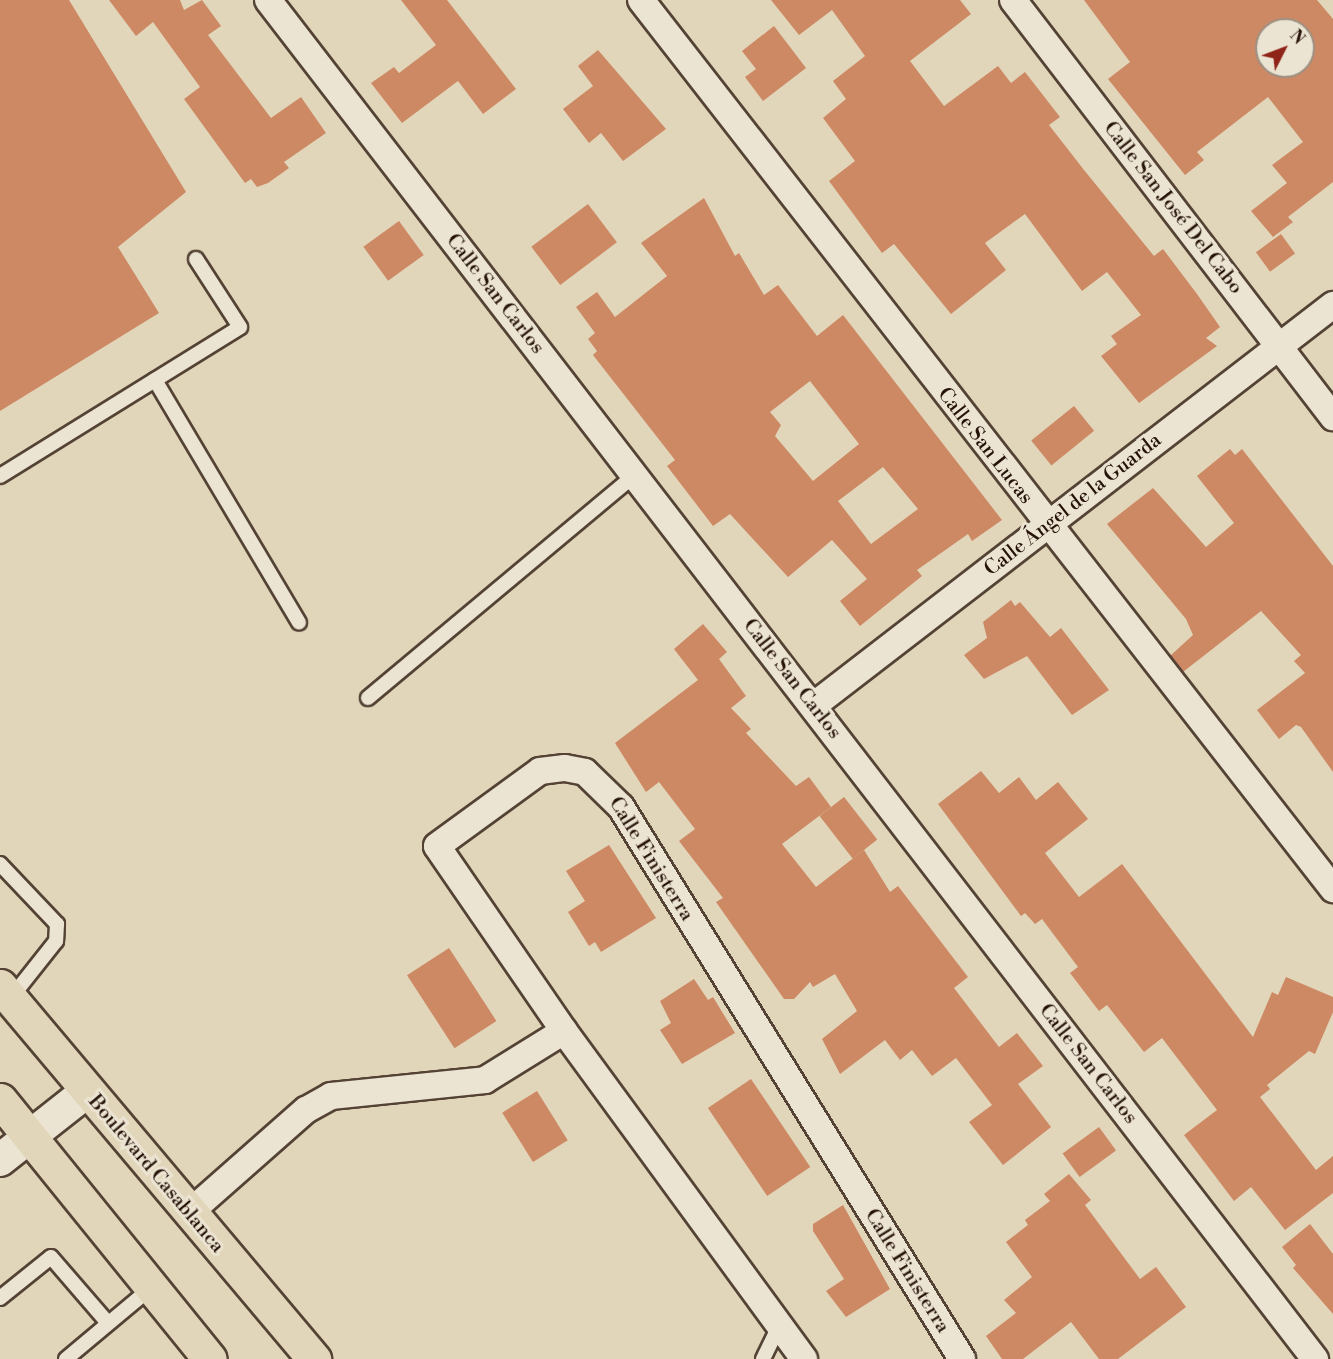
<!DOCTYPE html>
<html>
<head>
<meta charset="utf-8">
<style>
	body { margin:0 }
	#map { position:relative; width:1333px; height:1359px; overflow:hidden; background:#e2d6ba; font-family:"Libre Bodoni",serif }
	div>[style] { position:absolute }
	.building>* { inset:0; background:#cd8864; transform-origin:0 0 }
	.roads { filter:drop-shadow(2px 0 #544335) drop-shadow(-2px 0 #544335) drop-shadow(0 2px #544335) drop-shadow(0 -2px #544335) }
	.service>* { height:14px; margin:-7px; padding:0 7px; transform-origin:7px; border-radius:7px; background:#ece4d2 }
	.minor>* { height:26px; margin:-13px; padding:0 13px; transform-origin:13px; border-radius:13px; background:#ece4d2 }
	.tertiary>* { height:32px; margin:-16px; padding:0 16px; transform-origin:16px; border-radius:16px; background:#ece4d2 }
	.primary>* { height:33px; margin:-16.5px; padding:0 16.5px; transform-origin:16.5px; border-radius:16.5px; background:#e2d6ba }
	span { translate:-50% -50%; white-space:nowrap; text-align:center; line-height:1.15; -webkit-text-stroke:6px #ece4d2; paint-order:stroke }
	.street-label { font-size:20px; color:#251209 }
	.north { position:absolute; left:1255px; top:18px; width:60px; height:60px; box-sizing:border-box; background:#ece4d2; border:2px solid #9c9082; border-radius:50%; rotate:48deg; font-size:16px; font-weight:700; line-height:24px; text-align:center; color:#251209 }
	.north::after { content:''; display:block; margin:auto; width:21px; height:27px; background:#8f2418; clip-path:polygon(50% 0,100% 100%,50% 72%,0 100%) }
</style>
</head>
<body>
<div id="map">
	<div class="building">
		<i style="clip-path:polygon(0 0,69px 0,186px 192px,118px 247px,159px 313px,0 411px)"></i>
		<i style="clip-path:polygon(109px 0,180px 0,184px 10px,202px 0,221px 26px,208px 35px,271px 118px,301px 97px,326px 133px,284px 162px,289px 168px,268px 183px,257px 187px,251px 179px,245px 183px,184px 99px,200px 87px,153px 22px,136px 36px)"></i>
		<i style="clip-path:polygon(401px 0,447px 0,516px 89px,483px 114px,458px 81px,402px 123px,371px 83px,394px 67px,399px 73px,436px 45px)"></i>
		<i style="clip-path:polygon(771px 0,960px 0,971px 14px,910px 61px,944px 106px,998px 66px,1011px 83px,1025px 72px,1060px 117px,1049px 125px,1084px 170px,1154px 256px,1163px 249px,1197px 294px,1220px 327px,1206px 338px,1217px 346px,1139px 403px,1101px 356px,1117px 344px,1111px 336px,1141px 315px,1107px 272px,1082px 291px,1025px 214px,985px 243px,1006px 270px,951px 314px,894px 244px,882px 253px,829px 181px,855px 161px,823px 118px,846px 99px,833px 81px,865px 56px,832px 10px,799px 35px)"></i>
		<i style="clip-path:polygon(evenodd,1084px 0,1317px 0,1333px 19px,1333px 182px,1288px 217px,1293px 222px,1273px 237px,1251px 211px,1287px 183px,1272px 165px,1303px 142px,1268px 97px,1197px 152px,1204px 160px,1185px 175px,1108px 79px,1130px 62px,1084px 0,1267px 30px,1303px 30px,1303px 66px,1267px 66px,1267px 30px)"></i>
		<i style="clip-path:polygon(774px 26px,806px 68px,763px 101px,745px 77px,756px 69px,742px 51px)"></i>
		<i style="clip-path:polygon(598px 50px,666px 129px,623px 161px,601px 133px,589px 143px,563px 109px,593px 86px,578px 66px)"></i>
		<i style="clip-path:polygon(evenodd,704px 198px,735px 256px,739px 253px,764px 295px,778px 285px,817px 336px,843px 315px,1002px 520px,972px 541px,968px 534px,917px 570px,922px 576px,860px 626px,840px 601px,867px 579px,832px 540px,788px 577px,730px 514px,713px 526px,667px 466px,675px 460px,593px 355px,597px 351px,588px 339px,595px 333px,576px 307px,597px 292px,615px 317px,667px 276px,641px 243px,704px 198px,810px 381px,859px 444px,813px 481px,775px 436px,781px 425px,770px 412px,810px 381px,704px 198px,883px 467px,918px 509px,871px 544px,838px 501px,883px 467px)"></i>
		<i style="left:588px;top:204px;width:48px;height:71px;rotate:53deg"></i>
		<i style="left:399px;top:221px;width:42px;height:44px;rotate:54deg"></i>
		<i style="left:1281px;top:234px;width:24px;height:31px;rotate:54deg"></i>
		<i style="left:1074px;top:406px;width:32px;height:55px;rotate:51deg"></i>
		<i style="clip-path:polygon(1230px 449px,1235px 455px,1242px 449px,1333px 566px,1333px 772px,1301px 727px,1296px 725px,1279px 739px,1257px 710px,1305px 673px,1294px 661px,1301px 655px,1261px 611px,1183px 672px,1170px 656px,1193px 635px,1186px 619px,1107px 524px,1153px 488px,1206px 547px,1234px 523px,1197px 476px)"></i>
		<i style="clip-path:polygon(1011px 600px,1015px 606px,1020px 602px,1050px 637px,1061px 628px,1109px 690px,1072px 715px,1027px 656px,984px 679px,964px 655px,987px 638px,983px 622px)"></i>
		<i style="clip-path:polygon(703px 624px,727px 652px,719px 659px,746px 696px,731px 708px,751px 729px,746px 733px,796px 786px,809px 777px,831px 807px,782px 844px,816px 887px,864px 850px,890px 892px,898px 886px,968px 977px,954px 988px,999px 1047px,1017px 1033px,1043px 1066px,1018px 1084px,1051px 1127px,1003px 1165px,969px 1122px,992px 1105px,956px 1058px,932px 1076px,912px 1050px,900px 1060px,885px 1040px,840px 1074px,822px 1039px,857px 1011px,835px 974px,813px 987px,810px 982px,794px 999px,784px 999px,716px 902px,723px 898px,679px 841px,695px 829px,659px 782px,646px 792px,615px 743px,698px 680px,674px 649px)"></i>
		<i style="clip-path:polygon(981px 771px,999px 793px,1019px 777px,1036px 800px,1058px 782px,1088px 819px,1045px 853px,1079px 897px,1122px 864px,1253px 1037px,1272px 992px,1278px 995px,1286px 977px,1333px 997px,1333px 1012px,1315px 1054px,1309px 1051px,1267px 1085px,1270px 1089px,1260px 1097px,1316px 1170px,1333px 1156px,1333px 1193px,1285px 1230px,1251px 1187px,1234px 1201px,1184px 1135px,1217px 1110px,1162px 1038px,1144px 1052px,1107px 1005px,1099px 1011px,1070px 973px,1078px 967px,1042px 919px,1035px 924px,1025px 913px,1021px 916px,938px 804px)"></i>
		<i style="left:844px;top:797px;width:54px;height:31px;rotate:52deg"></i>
		<i style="clip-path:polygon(609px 845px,656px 918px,601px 952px,595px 942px,589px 946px,568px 912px,585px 901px,566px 871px)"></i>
		<i style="left:449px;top:948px;width:87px;height:50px;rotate:57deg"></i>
		<i style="clip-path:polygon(694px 979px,708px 1000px,713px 997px,735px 1033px,682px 1064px,660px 1030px,671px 1023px,660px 1001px)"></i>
		<i style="left:751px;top:1079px;width:106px;height:52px;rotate:56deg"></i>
		<i style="left:537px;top:1091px;width:58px;height:41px;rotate:58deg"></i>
		<i style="left:1099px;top:1127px;width:29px;height:45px;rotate:54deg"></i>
		<i style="clip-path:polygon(1069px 1174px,1091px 1200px,1085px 1205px,1140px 1279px,1156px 1267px,1186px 1307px,1118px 1359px,1099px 1359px,1071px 1322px,1023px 1359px,1002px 1359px,986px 1336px,1016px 1313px,1004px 1300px,1032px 1277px,1006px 1242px,1028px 1225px,1025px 1220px,1050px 1201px,1044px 1194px)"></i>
		<i style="clip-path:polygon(843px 1205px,890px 1289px,846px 1317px,826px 1291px,844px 1279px,813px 1231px,813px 1224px)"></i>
		<i style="clip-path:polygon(1310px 1224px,1333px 1254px,1333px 1314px,1293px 1268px,1296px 1265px,1282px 1247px)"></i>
	</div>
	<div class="roads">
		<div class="service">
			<i style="left:155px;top:380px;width:282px;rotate:59.3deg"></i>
			<i style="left:0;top:476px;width:282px;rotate:-31.8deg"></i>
			<i style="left:240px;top:327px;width:81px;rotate:-122.9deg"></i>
			<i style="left:368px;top:698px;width:348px;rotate:-39.9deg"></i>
			<i style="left:0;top:864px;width:83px;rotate:46.5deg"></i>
			<i style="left:57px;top:924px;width:17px;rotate:93deg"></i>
			<i style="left:56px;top:941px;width:74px;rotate:128.4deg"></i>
			<i style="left:0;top:1298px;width:65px;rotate:-38.8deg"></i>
			<i style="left:51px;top:1257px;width:87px;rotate:49.2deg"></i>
			<i style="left:66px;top:1359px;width:112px;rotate:-39.9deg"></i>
			<i style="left:763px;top:1359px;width:37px;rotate:-64deg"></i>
		</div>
		<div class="minor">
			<i style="left:268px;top:0;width:1716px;rotate:52.39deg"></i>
			<i style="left:641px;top:0;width:1127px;rotate:52.1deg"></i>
			<i style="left:1013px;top:0;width:526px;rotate:52.5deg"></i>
			<i style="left:813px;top:706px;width:657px;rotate:-37.64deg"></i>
			<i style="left:189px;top:1213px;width:156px;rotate:-41.4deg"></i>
			<i style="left:306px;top:1110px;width:29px;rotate:-29deg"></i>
			<i style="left:331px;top:1096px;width:155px;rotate:-5.9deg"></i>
			<i style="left:485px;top:1080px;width:93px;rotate:-31.8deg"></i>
			<i style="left:804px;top:1359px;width:406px;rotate:-126.2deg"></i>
			<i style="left:564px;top:1031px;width:224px;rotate:-124.5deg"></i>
			<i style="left:437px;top:846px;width:127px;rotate:-36.1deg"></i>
			<i style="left:540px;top:771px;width:25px;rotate:-7deg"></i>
			<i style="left:565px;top:768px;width:20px;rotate:11deg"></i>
			<i style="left:585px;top:772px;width:50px;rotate:44.2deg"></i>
			<i style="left:621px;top:807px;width:649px;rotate:58.29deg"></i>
		</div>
		<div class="tertiary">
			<i style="left:0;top:1160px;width:110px;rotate:-38.3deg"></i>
		</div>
		<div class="primary">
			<i style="left:0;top:986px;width:488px;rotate:49.9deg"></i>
			<i style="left:0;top:1100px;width:333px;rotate:51deg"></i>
		</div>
	</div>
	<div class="street-label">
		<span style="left:1173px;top:208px;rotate:52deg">Calle San José Del Cabo</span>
		<span style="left:495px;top:294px;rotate:52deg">Calle San Carlos</span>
		<span style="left:985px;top:446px;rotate:52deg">Calle San Lucas</span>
		<span style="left:1073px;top:505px;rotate:-38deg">Calle Ángel de la Guarda</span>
		<span style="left:792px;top:679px;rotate:52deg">Calle San Carlos</span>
		<span style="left:651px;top:859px;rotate:58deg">Calle Finisterra</span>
		<span style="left:1088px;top:1064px;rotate:52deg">Calle San Carlos</span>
		<span style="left:156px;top:1174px;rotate:50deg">Boulevard Casablanca</span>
		<span style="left:907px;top:1271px;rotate:58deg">Calle Finisterra</span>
	</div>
	<div class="north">N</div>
</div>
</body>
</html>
